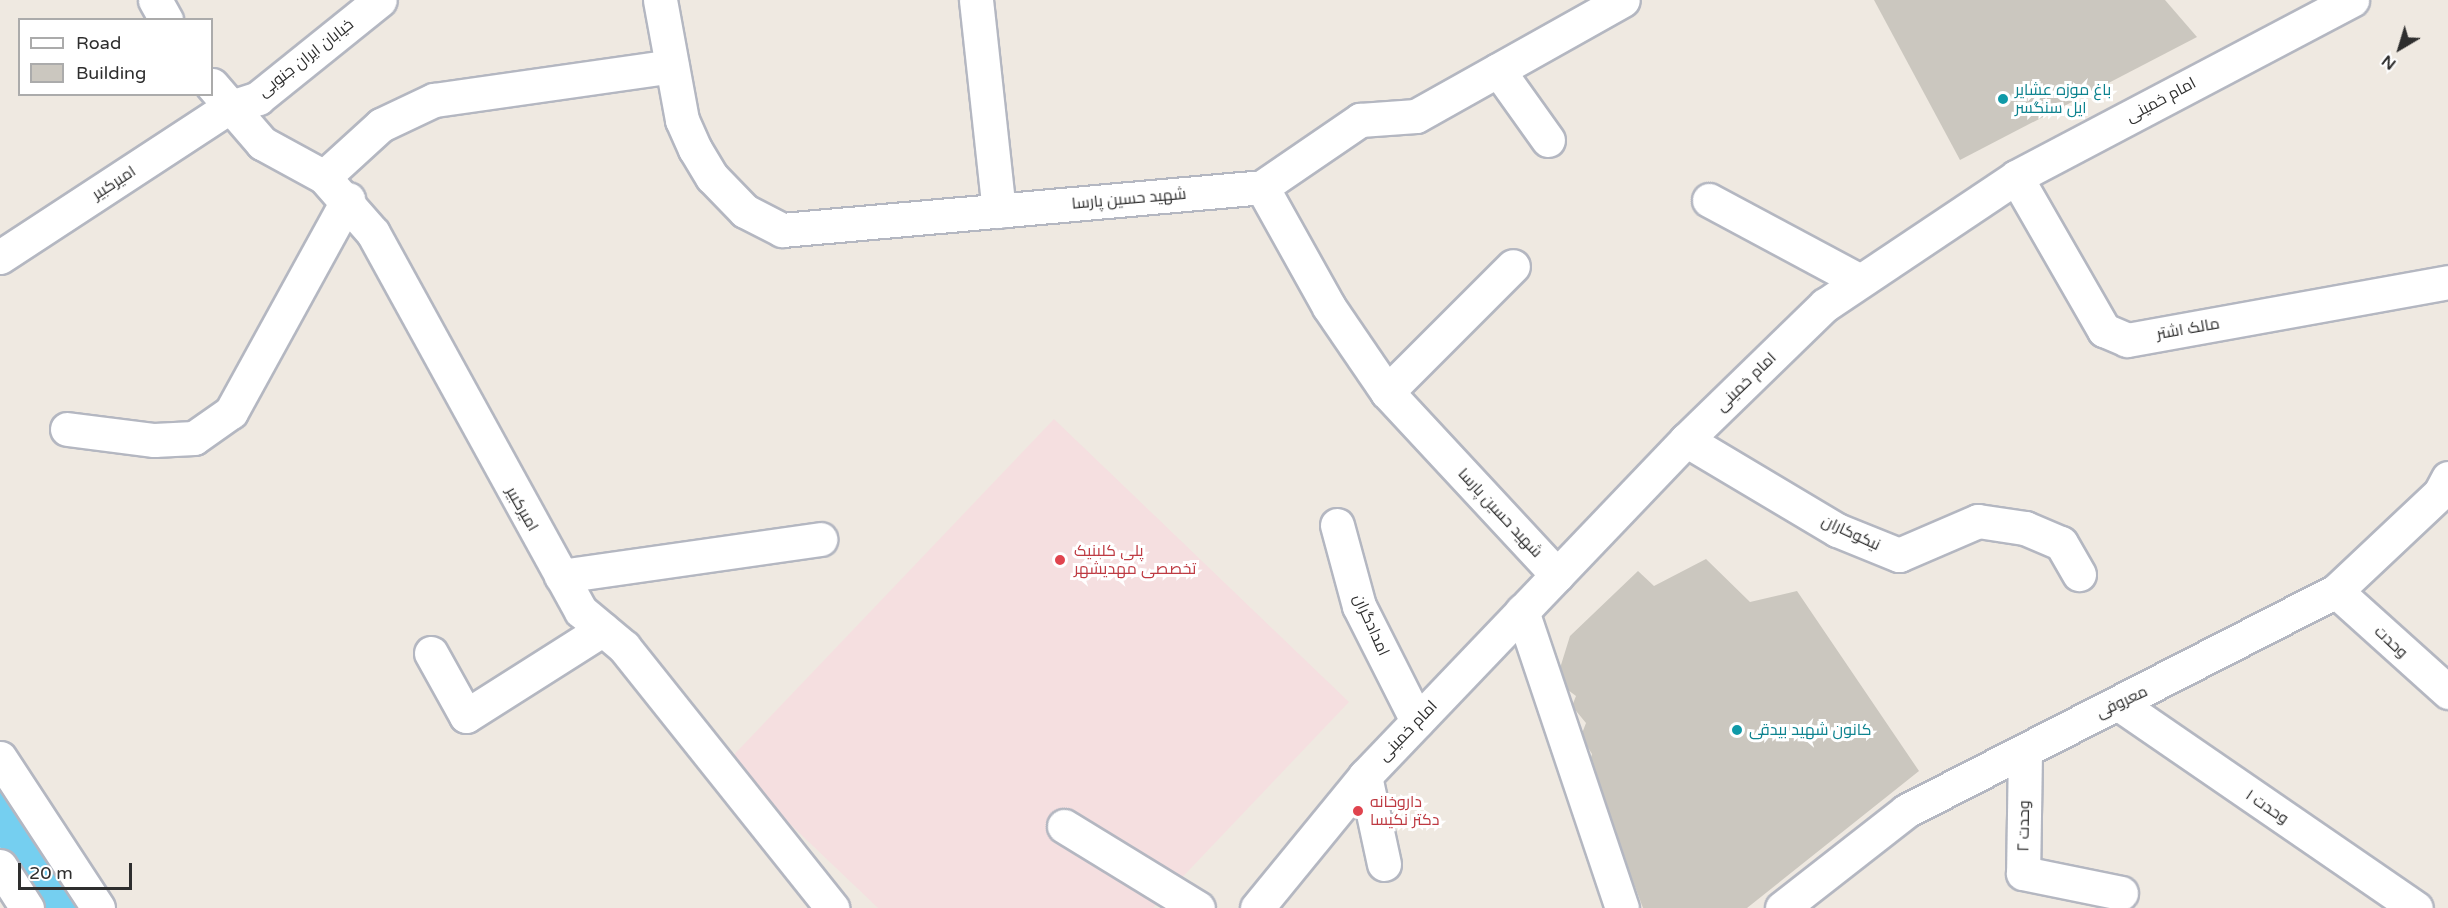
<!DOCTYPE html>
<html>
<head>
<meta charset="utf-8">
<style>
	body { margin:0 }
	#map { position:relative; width:2448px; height:908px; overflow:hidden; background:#efe9e1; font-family:"Varela Round",Cairo,sans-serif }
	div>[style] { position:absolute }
	.medical>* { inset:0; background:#f5dfe0 }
	.canal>* { height:40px; margin:-20px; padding:0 20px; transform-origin:20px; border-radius:20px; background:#75cff0 }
	.building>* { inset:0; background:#cbc7bf }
	.roads { filter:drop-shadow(2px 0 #b4b7c1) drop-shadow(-2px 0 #b4b7c1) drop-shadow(0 2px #b4b7c1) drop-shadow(0 -2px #b4b7c1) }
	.minor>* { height:33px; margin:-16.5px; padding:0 16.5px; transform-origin:16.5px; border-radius:16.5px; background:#fff }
	.dots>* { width:16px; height:16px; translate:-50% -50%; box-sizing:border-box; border:3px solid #fff; border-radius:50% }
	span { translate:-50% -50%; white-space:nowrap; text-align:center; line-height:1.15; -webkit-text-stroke:6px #fff; paint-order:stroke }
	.street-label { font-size:16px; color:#2e2e2e }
	.culture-label { font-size:16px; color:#0d838f }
	.left { translate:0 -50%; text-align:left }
	.health-label { font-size:16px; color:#be3a42 }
	.legend { position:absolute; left:18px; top:18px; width:195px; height:78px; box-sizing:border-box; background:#fff; border:2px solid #ababab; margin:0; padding:8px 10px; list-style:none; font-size:18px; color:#2e2e2e }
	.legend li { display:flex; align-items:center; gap:12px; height:30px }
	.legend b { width:30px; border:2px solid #ababab }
	.north { position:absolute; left:2370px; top:18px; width:60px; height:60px; -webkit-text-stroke:4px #fff; paint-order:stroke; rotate:218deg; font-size:16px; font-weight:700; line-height:24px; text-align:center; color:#2e2e2e }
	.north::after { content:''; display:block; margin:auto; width:21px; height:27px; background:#2e2e2e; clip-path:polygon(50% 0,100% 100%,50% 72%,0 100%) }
	.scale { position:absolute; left:18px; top:863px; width:114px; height:27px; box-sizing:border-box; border:3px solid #2e2e2e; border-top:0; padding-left:8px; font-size:18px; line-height:21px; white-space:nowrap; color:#2e2e2e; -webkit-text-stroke:4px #fff; paint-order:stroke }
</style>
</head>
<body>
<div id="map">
	<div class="medical">
		<i style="clip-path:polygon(1054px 419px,1349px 702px,1153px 908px,878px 908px,726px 763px)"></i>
	</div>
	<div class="canal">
		<i style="left:0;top:811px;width:116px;rotate:56.6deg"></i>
	</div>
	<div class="building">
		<i style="clip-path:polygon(1874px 0,2165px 0,2197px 37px,1960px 160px)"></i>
		<i style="clip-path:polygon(1706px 559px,1750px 602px,1797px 591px,1919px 771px,1747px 908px,1643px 908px,1589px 764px,1592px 754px,1581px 736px,1586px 723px,1572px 706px,1576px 696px,1556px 681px,1570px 636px,1638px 571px,1654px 586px)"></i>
	</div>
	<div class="roads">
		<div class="minor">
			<i style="left:155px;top:0;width:23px;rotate:61deg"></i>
			<i style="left:660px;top:0;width:122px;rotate:79.6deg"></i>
			<i style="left:682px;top:120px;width:32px;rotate:66deg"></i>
			<i style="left:695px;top:149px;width:33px;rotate:59deg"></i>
			<i style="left:712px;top:177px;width:47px;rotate:45.9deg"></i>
			<i style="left:745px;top:211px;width:42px;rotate:27.2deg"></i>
			<i style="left:782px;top:230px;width:482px;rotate:-5.1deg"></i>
			<i style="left:1262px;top:187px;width:137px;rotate:60.8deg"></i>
			<i style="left:1329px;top:307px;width:103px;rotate:55.7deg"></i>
			<i style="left:1387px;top:392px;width:250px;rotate:47.1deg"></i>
			<i style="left:976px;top:0;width:212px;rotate:83.8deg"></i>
			<i style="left:1498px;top:70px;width:86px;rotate:54.5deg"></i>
			<i style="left:212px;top:85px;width:77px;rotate:49.2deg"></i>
			<i style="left:262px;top:143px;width:71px;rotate:28.7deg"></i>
			<i style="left:324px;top:177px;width:74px;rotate:48.8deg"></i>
			<i style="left:373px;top:233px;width:431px;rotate:61.2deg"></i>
			<i style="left:581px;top:611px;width:56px;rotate:39.9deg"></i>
			<i style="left:624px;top:647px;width:334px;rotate:51.4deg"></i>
			<i style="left:324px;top:177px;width:77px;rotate:-42.4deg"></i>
			<i style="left:381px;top:125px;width:59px;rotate:-25.3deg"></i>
			<i style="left:434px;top:100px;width:240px;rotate:-8.1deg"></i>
			<i style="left:2016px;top:177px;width:177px;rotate:60.1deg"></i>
			<i style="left:2104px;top:330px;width:25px;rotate:23deg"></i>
			<i style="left:2127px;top:340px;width:326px;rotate:-10.2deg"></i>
			<i style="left:1262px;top:187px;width:119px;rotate:-34.4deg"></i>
			<i style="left:1360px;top:120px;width:56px;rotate:-4.1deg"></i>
			<i style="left:1416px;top:116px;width:237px;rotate:-29.3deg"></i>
			<i style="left:1709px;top:200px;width:171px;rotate:28.2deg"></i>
			<i style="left:0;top:257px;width:272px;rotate:-33.2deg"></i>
			<i style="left:228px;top:108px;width:32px;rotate:-18deg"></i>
			<i style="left:258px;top:98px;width:156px;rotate:-38.8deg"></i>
			<i style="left:1387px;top:392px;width:178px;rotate:-45deg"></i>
			<i style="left:67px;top:429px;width:88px;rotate:7.2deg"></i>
			<i style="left:154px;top:440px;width:40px;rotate:-2.9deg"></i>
			<i style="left:194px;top:438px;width:45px;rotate:-35.1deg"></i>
			<i style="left:231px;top:412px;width:243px;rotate:-61.2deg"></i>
			<i style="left:1686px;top:440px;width:176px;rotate:30.8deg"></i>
			<i style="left:1837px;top:530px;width:67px;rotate:22deg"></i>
			<i style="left:1899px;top:555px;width:86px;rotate:-23.3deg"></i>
			<i style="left:1978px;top:521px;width:48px;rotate:8.5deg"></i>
			<i style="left:2025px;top:528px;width:39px;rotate:23deg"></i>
			<i style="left:2061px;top:543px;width:36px;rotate:60deg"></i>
			<i style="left:1337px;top:525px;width:84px;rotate:74.8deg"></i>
			<i style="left:1359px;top:606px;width:129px;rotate:63.2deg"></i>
			<i style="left:561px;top:576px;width:262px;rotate:-8.1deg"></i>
			<i style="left:2336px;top:591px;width:151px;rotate:42deg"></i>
			<i style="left:1522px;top:611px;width:313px;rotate:71.4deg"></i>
			<i style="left:431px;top:653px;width:72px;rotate:60.9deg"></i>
			<i style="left:466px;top:716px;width:162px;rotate:-32.4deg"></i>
			<i style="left:2119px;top:704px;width:360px;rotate:34.5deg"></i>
			<i style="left:2025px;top:751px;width:122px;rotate:90.9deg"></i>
			<i style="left:2023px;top:873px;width:100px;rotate:11.5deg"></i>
			<i style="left:0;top:758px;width:179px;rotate:56.8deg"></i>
			<i style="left:1365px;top:776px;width:90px;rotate:77.8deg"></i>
			<i style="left:1064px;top:826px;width:157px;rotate:31.5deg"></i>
			<i style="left:0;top:866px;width:50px;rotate:57.3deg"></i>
			<i style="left:1257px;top:908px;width:171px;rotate:-50.7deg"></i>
			<i style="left:1365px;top:776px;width:465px;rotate:-46.3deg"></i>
			<i style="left:1686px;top:440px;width:194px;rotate:-44.2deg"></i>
			<i style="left:1825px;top:305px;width:230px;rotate:-33.8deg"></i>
			<i style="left:2016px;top:177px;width:380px;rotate:-27.8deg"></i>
			<i style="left:1782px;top:908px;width:157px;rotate:-38deg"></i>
			<i style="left:1906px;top:811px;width:483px;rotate:-27.1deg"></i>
			<i style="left:2336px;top:591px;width:143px;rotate:-43.3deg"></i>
			<i style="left:2440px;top:493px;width:17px;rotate:-62deg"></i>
		</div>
	</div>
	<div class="dots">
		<i style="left:2003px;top:99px;background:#0f9aa8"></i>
		<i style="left:1060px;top:560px;background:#e0444e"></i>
		<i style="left:1737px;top:730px;background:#0f9aa8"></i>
		<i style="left:1358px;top:811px;background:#e0444e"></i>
	</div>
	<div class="street-label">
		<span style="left:306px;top:58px;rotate:-38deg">خیابان ایران جنوبی</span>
		<span style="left:2161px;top:100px;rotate:-28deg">امام خمینی</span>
		<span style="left:114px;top:183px;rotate:-33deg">امیرکبیر</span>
		<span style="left:1129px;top:199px;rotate:-5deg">شهید حسین پارسا</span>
		<span style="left:2188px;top:329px;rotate:-10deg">مالک اشتر</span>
		<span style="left:1746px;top:382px;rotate:-44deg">امام خمینی</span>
		<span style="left:522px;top:509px;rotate:60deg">امیرکبیر</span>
		<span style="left:1500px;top:513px;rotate:47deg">شهید حسین پارسا</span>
		<span style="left:1851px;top:533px;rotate:25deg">نیکوکاران</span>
		<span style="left:1371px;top:625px;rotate:66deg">امدادگران</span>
		<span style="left:2391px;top:642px;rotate:43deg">وحدت</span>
		<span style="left:2122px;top:702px;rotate:-25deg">معروفی</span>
		<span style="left:1408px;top:731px;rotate:-46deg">امام خمینی</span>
		<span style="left:2267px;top:807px;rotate:34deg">وحدت ۱</span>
		<span style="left:2024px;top:826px;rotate:-89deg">وحدت ۲</span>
	</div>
	<div class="culture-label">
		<span class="left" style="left:2015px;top:99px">باغ موزه عشایر<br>ایل سنگسر</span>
		<span class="left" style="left:1749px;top:730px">کانون شهید بیدقی</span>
	</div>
	<div class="health-label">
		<span class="left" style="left:1074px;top:560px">پلی کلینیک<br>تخصصی مهدیشهر</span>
		<span class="left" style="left:1370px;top:811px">داروخانه<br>دکتر نکیسا</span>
	</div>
	<ul class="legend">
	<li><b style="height:8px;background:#fff"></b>Road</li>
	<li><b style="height:16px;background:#cbc7bf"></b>Building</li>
	</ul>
	<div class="north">N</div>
	<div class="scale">20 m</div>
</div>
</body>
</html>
